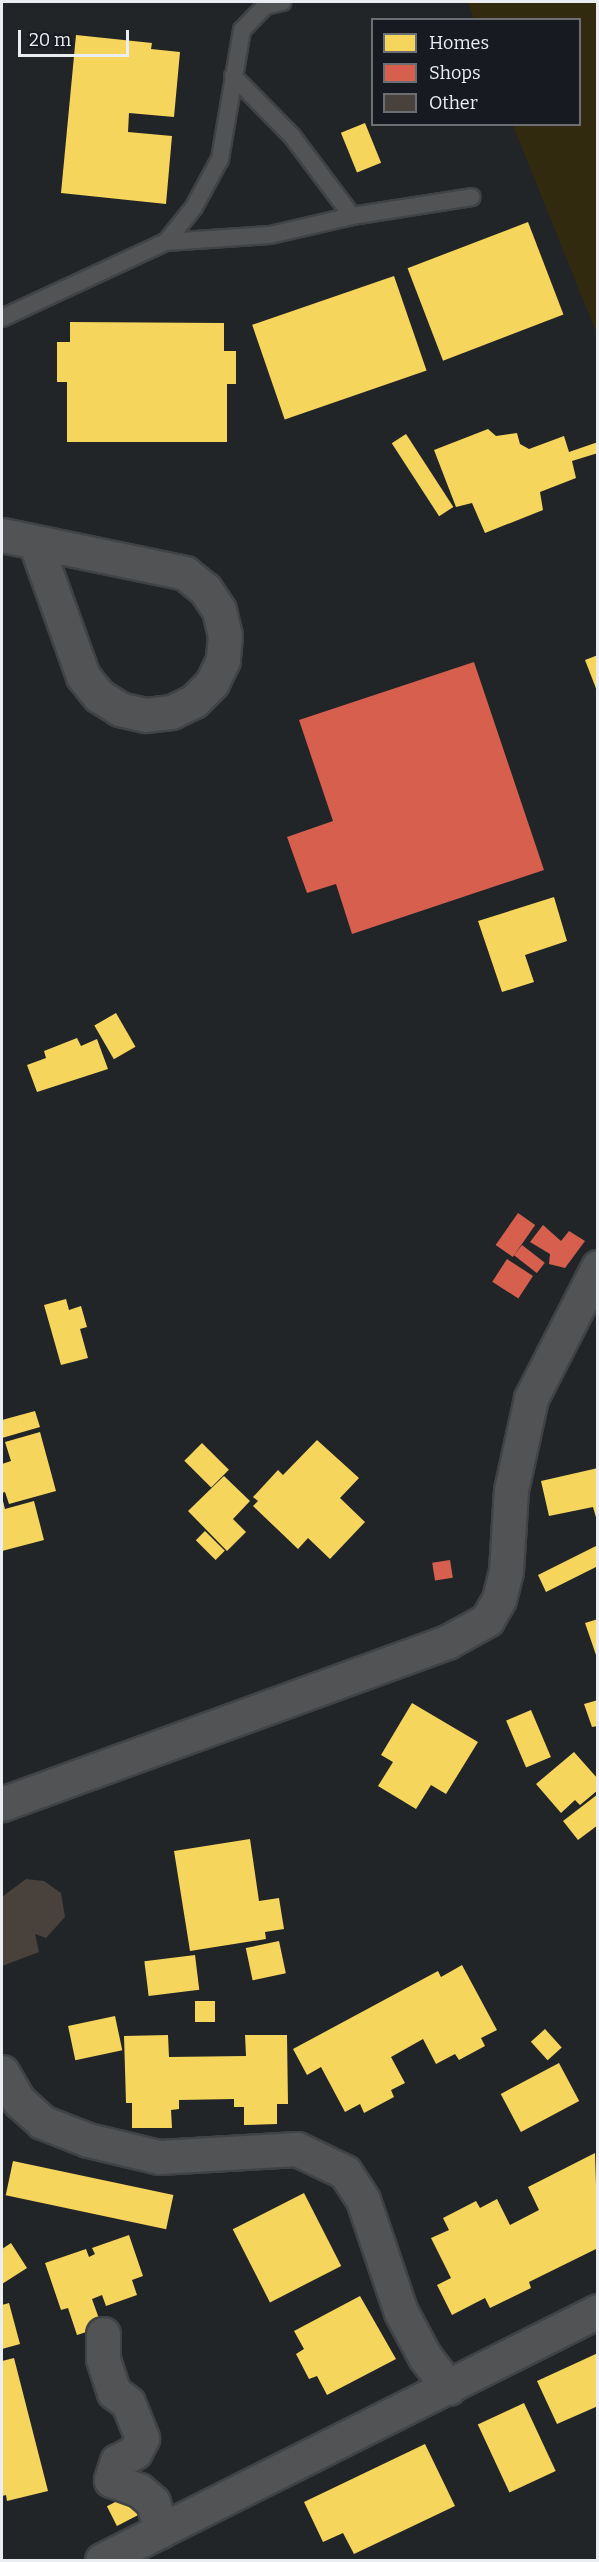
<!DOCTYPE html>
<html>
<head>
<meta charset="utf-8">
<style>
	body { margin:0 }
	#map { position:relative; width:599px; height:2562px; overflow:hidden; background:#222528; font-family:Bitter,serif }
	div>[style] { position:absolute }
	.sand>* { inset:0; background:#312a0e }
	.homes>* { inset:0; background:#f6d55c; transform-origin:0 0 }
	.shops>* { inset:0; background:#d6604d; transform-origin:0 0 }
	.building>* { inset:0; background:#48413c }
	.roads { filter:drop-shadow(2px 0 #404346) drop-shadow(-2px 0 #404346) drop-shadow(0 2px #404346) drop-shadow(0 -2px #404346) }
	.lane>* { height:16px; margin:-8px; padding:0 8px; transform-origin:8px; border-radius:8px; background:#525355 }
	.street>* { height:33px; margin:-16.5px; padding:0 16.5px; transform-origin:16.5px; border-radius:16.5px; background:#525355 }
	span { translate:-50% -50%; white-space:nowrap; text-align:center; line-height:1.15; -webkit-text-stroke:6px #171b21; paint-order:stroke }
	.frame { position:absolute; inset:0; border:3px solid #eaedf1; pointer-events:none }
	.legend { position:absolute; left:371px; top:18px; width:210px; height:108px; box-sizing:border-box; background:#171b21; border:2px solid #6b6f74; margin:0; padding:8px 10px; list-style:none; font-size:18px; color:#eaedf1 }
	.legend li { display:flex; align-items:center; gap:12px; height:30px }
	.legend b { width:30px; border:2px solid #6b6f74 }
	.scale { position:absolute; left:18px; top:30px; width:111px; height:27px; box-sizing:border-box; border:3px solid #eaedf1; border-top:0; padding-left:8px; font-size:18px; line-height:21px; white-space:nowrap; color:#eaedf1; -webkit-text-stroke:4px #171b21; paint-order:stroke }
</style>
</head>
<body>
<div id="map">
	<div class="sand">
		<i style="clip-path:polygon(468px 2px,597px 2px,597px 334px,513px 125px,580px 124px,580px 20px,474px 19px)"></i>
	</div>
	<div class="homes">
		<i style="clip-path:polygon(76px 35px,152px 43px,151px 49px,180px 52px,174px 117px,129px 113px,128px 132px,172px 136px,166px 204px,61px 193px)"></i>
		<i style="left:365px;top:123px;width:43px;height:26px;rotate:68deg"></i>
		<i style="left:528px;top:222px;width:99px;height:129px;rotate:69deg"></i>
		<i style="left:394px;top:276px;width:100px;height:150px;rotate:71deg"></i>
		<i style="clip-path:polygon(70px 322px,224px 323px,224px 351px,236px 351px,236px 384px,227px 384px,227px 442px,67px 442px,67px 382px,57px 382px,57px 342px,70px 342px)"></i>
		<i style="clip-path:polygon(488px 429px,496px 436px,517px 433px,520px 444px,529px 449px,564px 436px,569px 452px,598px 442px,598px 453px,572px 461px,576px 478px,540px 492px,543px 510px,485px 533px,472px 503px,456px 507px,434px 450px)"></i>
		<i style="left:406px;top:434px;width:87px;height:17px;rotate:57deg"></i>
		<i style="clip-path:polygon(598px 655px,598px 691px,597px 691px,585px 660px)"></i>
		<i style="clip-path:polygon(554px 897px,567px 941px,525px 955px,534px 982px,502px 992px,478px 921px)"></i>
		<i style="left:116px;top:1013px;width:39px;height:25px;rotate:60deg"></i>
		<i style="clip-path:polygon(77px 1038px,81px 1046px,97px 1039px,108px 1069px,37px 1092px,27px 1065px,46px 1058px,44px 1051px)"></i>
		<i style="clip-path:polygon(66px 1299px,69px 1310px,81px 1306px,87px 1327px,80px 1329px,88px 1358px,61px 1365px,44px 1305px)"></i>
		<i style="clip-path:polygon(35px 1411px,40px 1427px,2px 1438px,2px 1420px)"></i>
		<i style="clip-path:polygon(40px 1432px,56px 1491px,9px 1504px,5px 1492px,2px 1493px,2px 1464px,11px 1461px,5px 1442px)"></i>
		<i style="clip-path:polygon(317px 1440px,359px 1478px,340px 1498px,365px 1522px,330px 1559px,308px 1538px,298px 1549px,253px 1506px,258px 1501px,253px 1497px,278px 1470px,283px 1475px)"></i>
		<i style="left:202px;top:1443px;width:38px;height:25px;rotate:45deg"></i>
		<i style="clip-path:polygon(598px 1468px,598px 1524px,593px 1507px,549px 1516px,541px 1481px)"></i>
		<i style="clip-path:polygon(224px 1476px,250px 1501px,233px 1519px,246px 1532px,227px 1551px,188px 1511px)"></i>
		<i style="clip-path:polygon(2px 1497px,5px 1509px,34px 1501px,44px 1540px,2px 1551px)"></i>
		<i style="left:205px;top:1531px;width:28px;height:13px;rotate:45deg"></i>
		<i style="clip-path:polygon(598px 1545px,598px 1566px,546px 1592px,538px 1575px)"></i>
		<i style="clip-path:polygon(598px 1619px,598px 1654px,596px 1655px,585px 1623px)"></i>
		<i style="clip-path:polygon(598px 1700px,598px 1726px,592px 1727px,584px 1704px)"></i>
		<i style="clip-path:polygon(412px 1703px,478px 1742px,446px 1794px,431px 1785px,416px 1809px,378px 1786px,393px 1762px,381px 1755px)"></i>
		<i style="left:531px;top:1710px;width:51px;height:27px;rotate:67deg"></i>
		<i style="clip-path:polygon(574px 1752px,598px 1779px,598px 1790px,580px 1805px,575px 1800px,561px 1813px,536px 1784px)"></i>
		<i style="clip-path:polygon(598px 1794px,598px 1825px,578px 1840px,563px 1821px)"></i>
		<i style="clip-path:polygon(250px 1839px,259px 1901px,279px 1898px,284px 1929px,265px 1932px,266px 1939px,190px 1951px,174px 1851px)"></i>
		<i style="left:279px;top:1941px;width:33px;height:34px;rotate:78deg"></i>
		<i style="left:195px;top:1955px;width:35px;height:51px;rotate:83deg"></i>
		<i style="clip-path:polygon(462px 1965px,497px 2030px,481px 2038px,485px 2046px,459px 2060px,455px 2054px,436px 2064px,423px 2039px,391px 2057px,405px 2083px,391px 2090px,394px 2097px,364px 2113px,360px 2104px,345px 2112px,321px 2067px,307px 2075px,293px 2049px,438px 1971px,441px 1977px)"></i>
		<i style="left:195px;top:2001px;width:20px;height:21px"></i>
		<i style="left:115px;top:2016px;width:35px;height:48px;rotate:78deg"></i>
		<i style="left:545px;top:2029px;width:25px;height:19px;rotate:48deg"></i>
		<i style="clip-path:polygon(168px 2035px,169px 2057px,246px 2056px,245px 2035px,287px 2035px,288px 2104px,277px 2104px,277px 2124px,244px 2125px,244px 2107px,234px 2107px,234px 2099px,179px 2100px,179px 2109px,171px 2110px,172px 2128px,132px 2128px,132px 2103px,126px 2103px,124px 2036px)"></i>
		<i style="left:559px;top:2063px;width:43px;height:66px;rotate:62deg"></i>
		<i style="clip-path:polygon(595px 2153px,598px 2248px,529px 2282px,531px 2288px,490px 2308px,485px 2298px,452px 2315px,437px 2285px,451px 2278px,431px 2238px,449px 2230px,443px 2218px,476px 2201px,480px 2208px,497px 2199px,510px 2225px,539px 2210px,528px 2187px)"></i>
		<i style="left:13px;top:2161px;width:164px;height:35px;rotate:12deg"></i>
		<i style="left:304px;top:2193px;width:82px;height:80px;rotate:63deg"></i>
		<i style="clip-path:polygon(129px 2235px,143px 2276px,132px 2280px,137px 2295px,106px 2306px,102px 2295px,92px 2299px,102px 2327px,77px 2335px,68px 2308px,61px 2310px,45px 2263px,86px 2249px,89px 2257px,95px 2254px,92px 2248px)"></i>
		<i style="clip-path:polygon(11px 2243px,27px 2268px,2px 2284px,2px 2249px)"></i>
		<i style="clip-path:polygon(360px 2296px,396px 2359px,327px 2395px,317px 2376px,309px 2379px,296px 2354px,304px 2349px,294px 2331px)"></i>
		<i style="clip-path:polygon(9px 2303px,20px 2344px,2px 2349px,2px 2305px)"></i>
		<i style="clip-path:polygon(598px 2353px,598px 2406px,557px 2424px,537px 2381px)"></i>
		<i style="clip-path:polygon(14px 2358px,48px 2491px,7px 2501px,6px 2495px,2px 2496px,2px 2361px)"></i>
		<i style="left:524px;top:2403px;width:75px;height:51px;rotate:65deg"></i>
		<i style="clip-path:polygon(425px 2444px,455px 2506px,354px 2554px,343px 2533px,323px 2542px,304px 2502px)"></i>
		<i style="left:139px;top:2490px;width:22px;height:36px;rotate:63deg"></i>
	</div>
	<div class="shops">
		<i style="clip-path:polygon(474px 662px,544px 870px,352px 934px,336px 884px,307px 893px,287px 837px,333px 821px,299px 720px)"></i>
		<i style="left:518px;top:1213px;width:21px;height:39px;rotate:35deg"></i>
		<i style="clip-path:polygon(543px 1225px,561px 1241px,569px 1231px,585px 1241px,565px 1268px,549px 1264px,550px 1254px,530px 1242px)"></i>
		<i style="left:522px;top:1245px;width:29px;height:13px;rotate:38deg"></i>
		<i style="left:507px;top:1259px;width:31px;height:27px;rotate:33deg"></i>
		<i style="left:450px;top:1560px;width:18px;height:18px;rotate:81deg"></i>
	</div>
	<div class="building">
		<i style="clip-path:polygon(26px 1879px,44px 1881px,61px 1893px,65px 1917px,46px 1938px,35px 1934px,39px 1952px,2px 1966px,2px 1897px)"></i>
	</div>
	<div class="roads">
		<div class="lane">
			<i style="left:233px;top:76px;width:84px;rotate:45.5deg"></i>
			<i style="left:292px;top:136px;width:100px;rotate:53.1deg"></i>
			<i style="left:166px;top:242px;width:104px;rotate:-3.9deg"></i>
			<i style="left:270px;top:235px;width:84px;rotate:-13deg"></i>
			<i style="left:352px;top:216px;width:121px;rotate:-9deg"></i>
			<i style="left:2px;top:318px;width:181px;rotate:-24.9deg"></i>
			<i style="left:166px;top:242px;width:45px;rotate:-51.3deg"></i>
			<i style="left:194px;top:207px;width:55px;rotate:-61.6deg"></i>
			<i style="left:220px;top:159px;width:131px;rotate:-80.3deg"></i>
			<i style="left:242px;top:30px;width:33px;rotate:-46deg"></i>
			<i style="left:265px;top:6px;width:18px;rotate:-13deg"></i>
		</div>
		<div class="street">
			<i style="left:2px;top:535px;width:187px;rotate:11.7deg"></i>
			<i style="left:185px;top:573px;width:26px;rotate:39deg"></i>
			<i style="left:205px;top:589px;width:25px;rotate:56deg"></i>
			<i style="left:219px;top:610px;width:26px;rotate:77deg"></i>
			<i style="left:225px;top:635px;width:25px;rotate:95deg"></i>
			<i style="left:223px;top:660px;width:25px;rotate:116deg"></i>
			<i style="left:212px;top:683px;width:25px;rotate:135deg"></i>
			<i style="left:194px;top:701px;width:25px;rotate:154deg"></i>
			<i style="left:171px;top:712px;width:26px;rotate:173deg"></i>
			<i style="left:145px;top:715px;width:26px;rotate:-167deg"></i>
			<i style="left:120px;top:709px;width:25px;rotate:-148deg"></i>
			<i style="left:99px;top:696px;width:26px;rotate:-129deg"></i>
			<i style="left:83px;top:676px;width:139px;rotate:-109.7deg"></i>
			<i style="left:2px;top:1804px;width:474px;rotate:-20deg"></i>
			<i style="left:447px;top:1642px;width:46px;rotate:-28.8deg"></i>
			<i style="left:487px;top:1620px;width:24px;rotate:-60deg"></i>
			<i style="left:499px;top:1599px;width:29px;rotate:-76deg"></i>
			<i style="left:506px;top:1571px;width:81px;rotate:-86.5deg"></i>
			<i style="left:511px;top:1490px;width:94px;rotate:-77.7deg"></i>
			<i style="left:531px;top:1398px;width:147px;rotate:-62.9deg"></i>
			<i style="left:2px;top:2072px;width:34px;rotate:60deg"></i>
			<i style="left:19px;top:2101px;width:31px;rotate:42deg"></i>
			<i style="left:42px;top:2122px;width:49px;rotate:21.4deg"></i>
			<i style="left:88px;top:2140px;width:73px;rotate:13.5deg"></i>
			<i style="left:159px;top:2157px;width:138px;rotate:-3.3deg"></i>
			<i style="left:297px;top:2149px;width:53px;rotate:25.6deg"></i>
			<i style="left:345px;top:2172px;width:33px;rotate:57deg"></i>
			<i style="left:363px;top:2200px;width:118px;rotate:71.3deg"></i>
			<i style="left:401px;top:2312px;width:51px;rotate:61.9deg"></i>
			<i style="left:425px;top:2357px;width:39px;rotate:52deg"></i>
			<i style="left:103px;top:2334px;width:25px;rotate:90deg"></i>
			<i style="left:103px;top:2359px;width:35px;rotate:72deg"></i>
			<i style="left:114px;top:2392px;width:18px;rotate:38deg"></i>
			<i style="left:128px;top:2403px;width:38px;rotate:68deg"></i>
			<i style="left:142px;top:2438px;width:16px;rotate:117deg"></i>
			<i style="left:135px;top:2452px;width:20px;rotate:153deg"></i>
			<i style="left:117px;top:2461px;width:20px;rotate:108deg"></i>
			<i style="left:111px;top:2480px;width:30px;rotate:20deg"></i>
			<i style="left:139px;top:2490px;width:18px;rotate:41deg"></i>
			<i style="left:153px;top:2502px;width:30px;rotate:75deg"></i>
			<i style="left:102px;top:2560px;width:555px;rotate:-26.66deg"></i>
		</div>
	</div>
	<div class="frame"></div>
	<ul class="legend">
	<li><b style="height:16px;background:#f6d55c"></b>Homes</li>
	<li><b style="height:16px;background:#d6604d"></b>Shops</li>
	<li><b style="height:16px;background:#48413c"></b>Other</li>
	</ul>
	<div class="scale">20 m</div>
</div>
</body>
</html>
